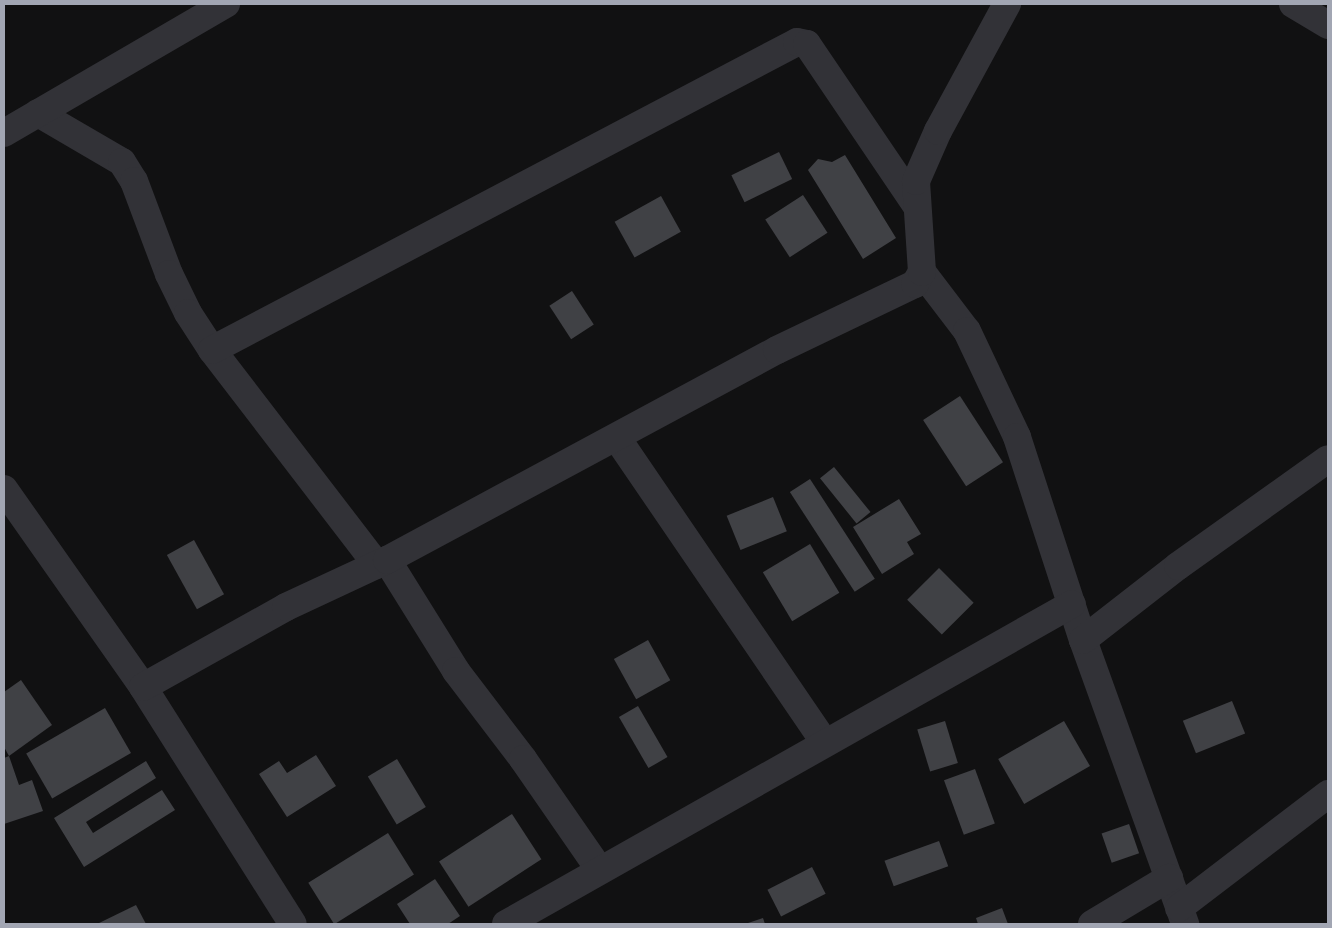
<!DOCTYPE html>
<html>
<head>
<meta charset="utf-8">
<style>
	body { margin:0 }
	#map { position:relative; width:1332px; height:928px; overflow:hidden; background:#111112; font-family:"Open Sans",sans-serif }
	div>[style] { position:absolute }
	.building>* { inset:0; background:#404145; transform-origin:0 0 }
	.minor>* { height:28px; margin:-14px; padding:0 14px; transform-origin:14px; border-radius:14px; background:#323237 }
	span { translate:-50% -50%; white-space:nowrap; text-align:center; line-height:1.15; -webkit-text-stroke:5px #0c0c0d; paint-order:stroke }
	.frame { position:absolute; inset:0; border:5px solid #a2a6b3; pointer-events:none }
</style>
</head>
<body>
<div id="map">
	<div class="building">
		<i style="left:779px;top:152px;width:30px;height:53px;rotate:64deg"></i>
		<i style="clip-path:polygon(845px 155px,896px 238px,863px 259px,808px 170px,818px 159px,832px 162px)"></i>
		<i style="left:803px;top:195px;width:45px;height:45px;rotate:57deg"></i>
		<i style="left:661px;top:196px;width:41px;height:53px;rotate:61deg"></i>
		<i style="left:572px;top:291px;width:40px;height:27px;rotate:57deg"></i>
		<i style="left:960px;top:396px;width:79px;height:44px;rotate:57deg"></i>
		<i style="left:834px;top:467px;width:58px;height:18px;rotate:51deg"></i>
		<i style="left:810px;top:479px;width:119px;height:24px;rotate:57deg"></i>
		<i style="left:773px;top:497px;width:37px;height:50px;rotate:68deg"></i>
		<i style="clip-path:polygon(899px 499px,921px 534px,907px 542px,914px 554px,882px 574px,853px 527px)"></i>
		<i style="left:194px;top:540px;width:62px;height:31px;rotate:61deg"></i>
		<i style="left:810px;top:544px;width:57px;height:55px;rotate:59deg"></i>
		<i style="left:939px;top:568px;width:49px;height:45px;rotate:45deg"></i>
		<i style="left:648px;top:640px;width:46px;height:39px;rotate:61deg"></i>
		<i style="clip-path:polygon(21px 680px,52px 725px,9px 756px,4px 747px,4px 692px)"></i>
		<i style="left:1232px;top:701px;width:35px;height:53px;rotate:68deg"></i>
		<i style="left:638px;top:706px;width:59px;height:22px;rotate:60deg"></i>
		<i style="left:105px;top:708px;width:52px;height:91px;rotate:60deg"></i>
		<i style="left:945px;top:721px;width:44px;height:29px;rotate:73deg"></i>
		<i style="left:1064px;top:721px;width:52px;height:76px;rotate:60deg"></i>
		<i style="clip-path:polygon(316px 755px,336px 786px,287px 817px,259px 774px,279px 761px,287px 773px)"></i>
		<i style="clip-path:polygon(9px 756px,19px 785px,32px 780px,43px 811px,4px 824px,4px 758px)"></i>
		<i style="left:397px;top:759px;width:56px;height:34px;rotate:59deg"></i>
		<i style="clip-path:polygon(146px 761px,156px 778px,86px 822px,93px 833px,162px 790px,175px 810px,84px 867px,54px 818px)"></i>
		<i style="left:975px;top:769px;width:58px;height:33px;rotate:70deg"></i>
		<i style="left:512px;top:814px;width:54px;height:87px;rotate:57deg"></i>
		<i style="left:1129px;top:824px;width:31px;height:29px;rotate:71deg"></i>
		<i style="left:388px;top:833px;width:49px;height:94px;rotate:58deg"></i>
		<i style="left:939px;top:841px;width:27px;height:58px;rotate:70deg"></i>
		<i style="left:812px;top:867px;width:30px;height:50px;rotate:63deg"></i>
		<i style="clip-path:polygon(435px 879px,460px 916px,448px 924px,410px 924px,397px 904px)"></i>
		<i style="clip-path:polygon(136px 905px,146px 924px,97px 924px)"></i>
		<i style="clip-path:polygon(1002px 908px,1008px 924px,978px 924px,976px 918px)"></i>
		<i style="clip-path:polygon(763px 918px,765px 924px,745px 924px)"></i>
	</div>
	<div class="minor">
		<i style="left:1293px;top:4px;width:41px;rotate:31deg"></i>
		<i style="left:38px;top:113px;width:97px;rotate:30.3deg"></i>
		<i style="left:122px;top:162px;width:22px;rotate:58deg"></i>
		<i style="left:134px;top:181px;width:99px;rotate:69.4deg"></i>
		<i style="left:169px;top:274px;width:43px;rotate:64deg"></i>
		<i style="left:188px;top:313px;width:44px;rotate:57deg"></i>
		<i style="left:212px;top:350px;width:271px;rotate:52.5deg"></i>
		<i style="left:4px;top:133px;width:257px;rotate:-30.2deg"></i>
		<i style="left:922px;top:272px;width:74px;rotate:52.7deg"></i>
		<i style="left:967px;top:331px;width:117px;rotate:64.7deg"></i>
		<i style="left:1017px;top:437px;width:213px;rotate:72deg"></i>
		<i style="left:1083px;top:640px;width:302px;rotate:70.2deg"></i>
		<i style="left:212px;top:350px;width:661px;rotate:-27.77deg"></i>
		<i style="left:797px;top:42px;width:10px;rotate:11deg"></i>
		<i style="left:807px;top:44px;width:194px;rotate:55.9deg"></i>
		<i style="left:617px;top:438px;width:369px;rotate:55.7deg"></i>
		<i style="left:4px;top:489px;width:242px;rotate:54.9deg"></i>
		<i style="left:143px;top:687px;width:280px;rotate:57.7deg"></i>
		<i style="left:387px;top:560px;width:131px;rotate:58.1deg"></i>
		<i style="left:456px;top:671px;width:111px;rotate:52.7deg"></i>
		<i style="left:523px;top:759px;width:135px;rotate:55.3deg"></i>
		<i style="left:1083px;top:640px;width:120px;rotate:-37.9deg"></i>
		<i style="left:1178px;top:566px;width:184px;rotate:-35.5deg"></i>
		<i style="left:143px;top:687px;width:164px;rotate:-29.2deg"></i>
		<i style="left:286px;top:607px;width:111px;rotate:-25deg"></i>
		<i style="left:387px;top:560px;width:443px;rotate:-28.3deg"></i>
		<i style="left:777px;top:350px;width:153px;rotate:-25.6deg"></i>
		<i style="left:915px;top:284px;width:14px;rotate:-60deg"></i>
		<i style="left:922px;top:272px;width:91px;rotate:-93.8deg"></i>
		<i style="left:916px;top:181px;width:55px;rotate:-66.3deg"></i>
		<i style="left:938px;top:131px;width:145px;rotate:-61.5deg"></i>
		<i style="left:1179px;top:908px;width:188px;rotate:-37.4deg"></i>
		<i style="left:506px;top:924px;width:650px;rotate:-29.48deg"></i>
		<i style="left:1092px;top:924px;width:90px;rotate:-30.9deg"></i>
	</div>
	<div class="frame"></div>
</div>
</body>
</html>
